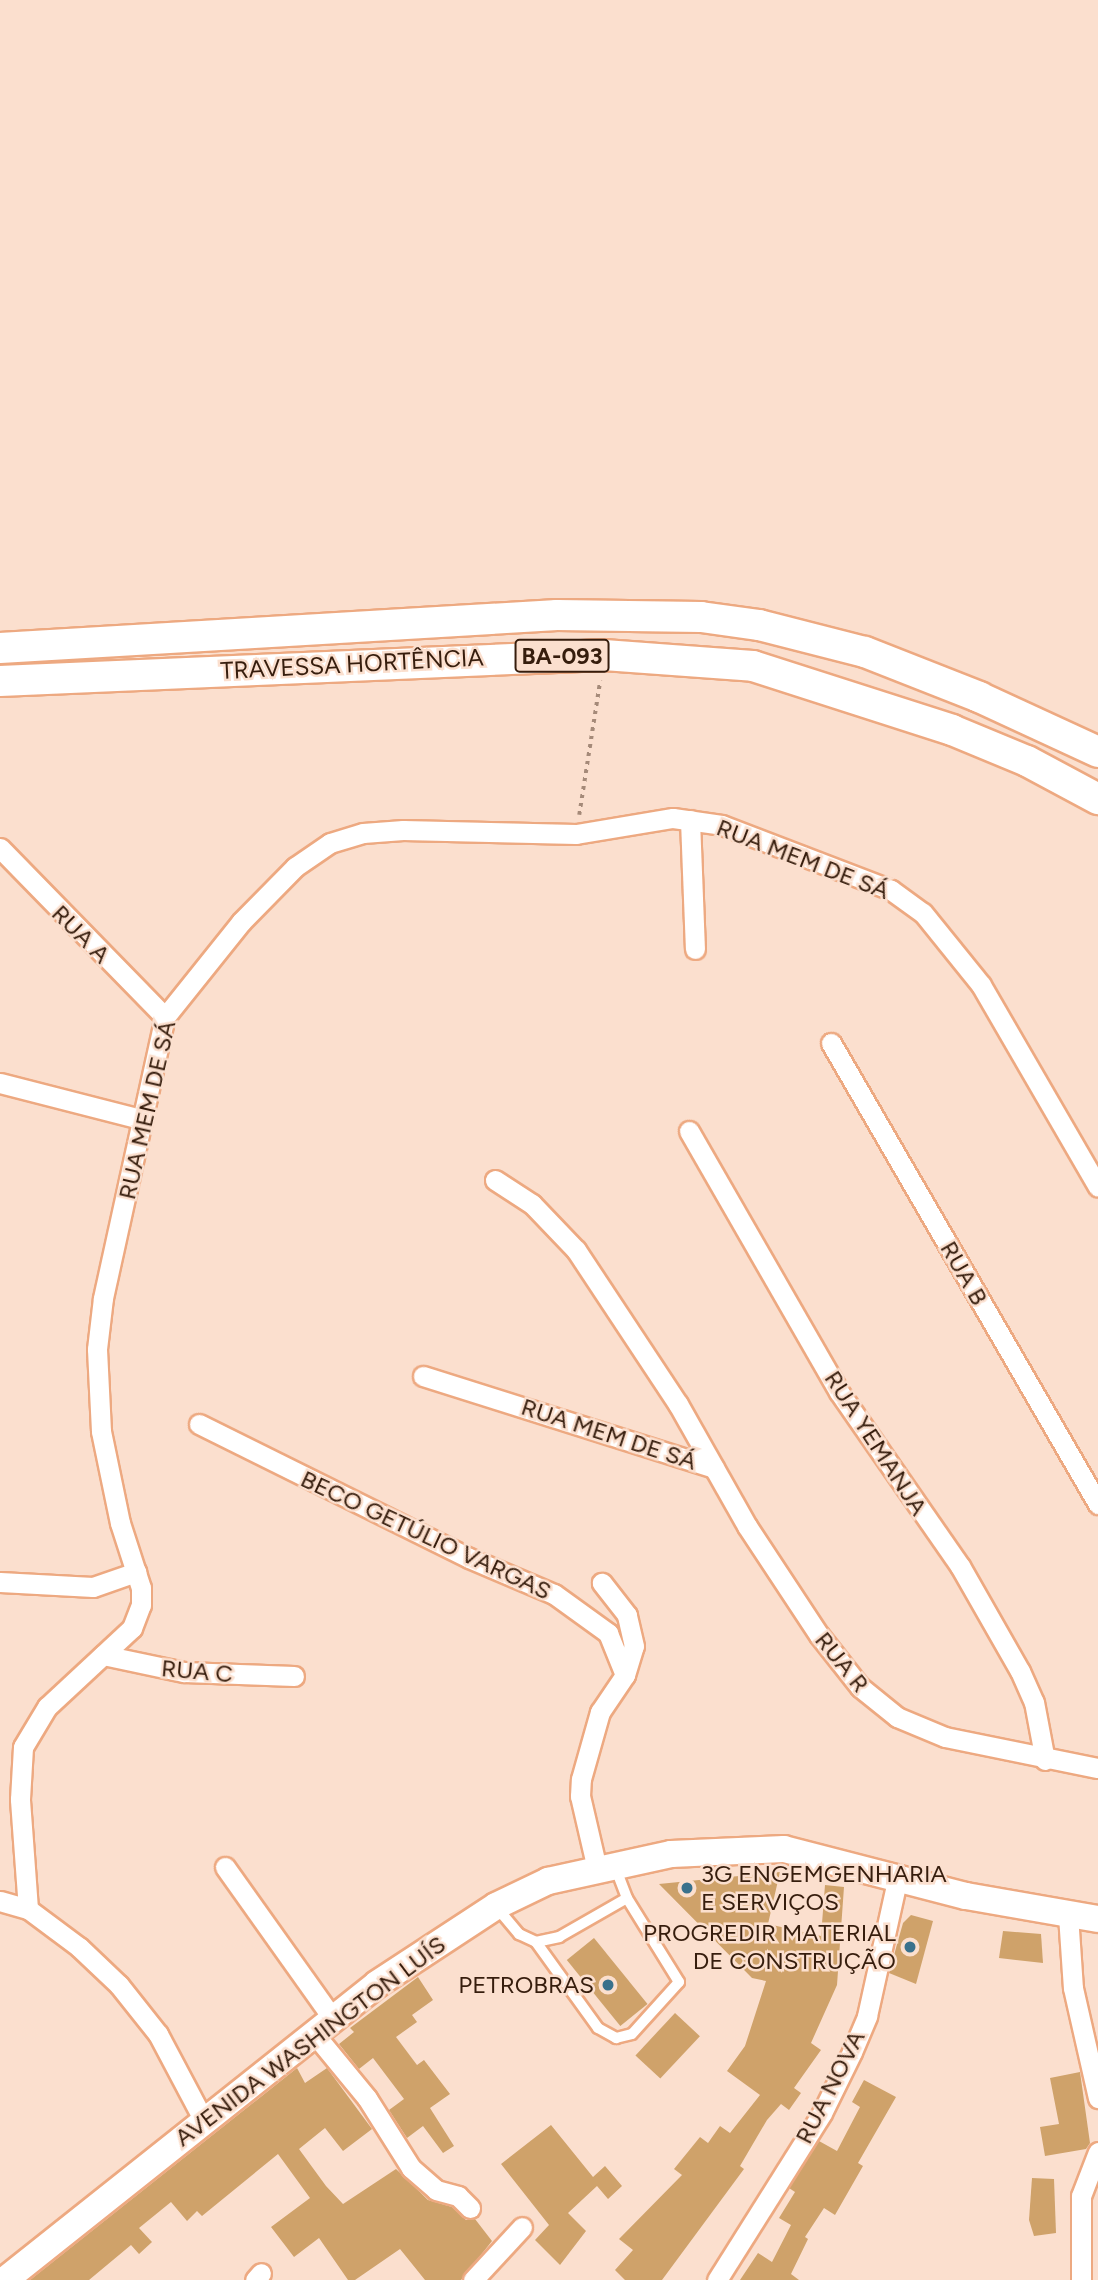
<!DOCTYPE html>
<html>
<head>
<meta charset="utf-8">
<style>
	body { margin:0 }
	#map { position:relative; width:1098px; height:2280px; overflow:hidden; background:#fbdfce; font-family:Figtree,sans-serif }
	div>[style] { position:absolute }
	.building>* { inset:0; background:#cfa26a; transform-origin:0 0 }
	.path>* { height:3.5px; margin-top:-1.75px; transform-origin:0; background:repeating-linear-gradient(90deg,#a58a79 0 3.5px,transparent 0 8.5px) }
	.roads { filter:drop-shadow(2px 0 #eda981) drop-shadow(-2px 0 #eda981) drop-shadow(0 2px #eda981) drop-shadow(0 -2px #eda981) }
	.lane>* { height:10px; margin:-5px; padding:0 5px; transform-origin:5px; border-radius:5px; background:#fff }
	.street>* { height:19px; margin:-9.5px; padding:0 9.5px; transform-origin:9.5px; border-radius:9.5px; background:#fff }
	.secondary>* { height:26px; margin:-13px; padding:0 13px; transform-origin:13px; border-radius:13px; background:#fff }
	.primary>* { height:30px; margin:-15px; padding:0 15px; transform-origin:15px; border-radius:15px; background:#fff }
	.dots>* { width:19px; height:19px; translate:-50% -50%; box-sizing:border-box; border:4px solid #fbdfce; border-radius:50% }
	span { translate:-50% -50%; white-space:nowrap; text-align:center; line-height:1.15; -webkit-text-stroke:5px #fbdfce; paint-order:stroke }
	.shield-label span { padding:2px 5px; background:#fbdfce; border:2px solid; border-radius:5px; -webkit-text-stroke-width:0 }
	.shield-label { font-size:23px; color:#361d0d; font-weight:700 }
	.street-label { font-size:24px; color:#361d0d }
	.poi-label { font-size:24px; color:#361d0d }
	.left { translate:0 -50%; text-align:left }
	.right { translate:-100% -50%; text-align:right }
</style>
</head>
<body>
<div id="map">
	<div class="building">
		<i style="clip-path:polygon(780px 1872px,768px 1924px,821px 1936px,825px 1885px,844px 1887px,837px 1985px,811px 2043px,821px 2050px,794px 2088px,801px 2093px,789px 2110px,781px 2104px,767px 2120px,740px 2166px,744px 2169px,662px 2280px,625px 2280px,615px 2270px,633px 2250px,619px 2239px,682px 2175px,674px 2169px,700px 2137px,708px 2143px,720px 2126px,730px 2133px,760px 2095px,727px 2071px,745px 2046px,766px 1981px,752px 1978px,659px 1884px)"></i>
		<i style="clip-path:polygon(911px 1915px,933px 1921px,916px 1984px,889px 1973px,903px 1923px)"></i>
		<i style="clip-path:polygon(1003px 1931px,1041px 1934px,1043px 1963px,999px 1958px)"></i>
		<i style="left:594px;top:1938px;width:85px;height:35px;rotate:51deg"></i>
		<i style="clip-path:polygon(418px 1977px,433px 2000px,412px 2015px,417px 2022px,396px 2037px,417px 2065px,424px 2060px,450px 2094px,430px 2108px,454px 2146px,443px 2153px,423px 2126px,407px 2138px,389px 2110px,404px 2099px,373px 2058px,359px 2069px,339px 2044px,354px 2032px,350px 2028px)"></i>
		<i style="left:675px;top:2013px;width:34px;height:58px;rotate:43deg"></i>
		<i style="clip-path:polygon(297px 2068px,305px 2083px,327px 2068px,372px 2129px,343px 2151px,325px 2128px,299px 2149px,326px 2186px,343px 2204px,396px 2169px,428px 2200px,452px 2207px,466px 2220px,475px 2219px,492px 2241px,461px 2280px,425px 2280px,400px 2249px,355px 2280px,348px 2280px,319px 2238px,294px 2257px,271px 2227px,310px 2198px,278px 2154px,202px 2216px,197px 2211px,187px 2221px,171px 2202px,139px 2228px,152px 2242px,139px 2254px,131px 2245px,89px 2280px,30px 2280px)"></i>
		<i style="clip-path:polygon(1080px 2072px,1090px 2143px,1086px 2149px,1045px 2156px,1040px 2127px,1059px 2124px,1050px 2078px)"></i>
		<i style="clip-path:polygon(864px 2080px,896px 2097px,858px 2163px,863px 2166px,835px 2215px,824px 2208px,805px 2237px,808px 2239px,791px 2274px,799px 2280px,740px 2280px,758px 2253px,772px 2262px,791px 2225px,779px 2218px,795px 2192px,789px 2188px,819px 2141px,837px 2151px,860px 2107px,852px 2102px)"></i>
		<i style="clip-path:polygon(551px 2125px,593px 2177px,605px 2166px,622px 2186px,608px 2199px,597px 2186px,568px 2213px,586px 2231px,560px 2265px,535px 2240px,549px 2225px,501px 2164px)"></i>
		<i style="clip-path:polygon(1032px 2178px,1054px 2179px,1056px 2233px,1034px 2236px,1029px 2220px)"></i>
	</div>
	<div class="path">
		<i style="left:579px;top:815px;width:136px;rotate:-81.1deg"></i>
	</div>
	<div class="roads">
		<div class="lane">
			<i style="left:498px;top:1909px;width:33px;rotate:50deg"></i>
			<i style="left:519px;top:1934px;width:19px;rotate:25deg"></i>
			<i style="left:536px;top:1942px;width:24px;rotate:-12deg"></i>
			<i style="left:559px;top:1937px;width:78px;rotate:-29.8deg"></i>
			<i style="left:536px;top:1942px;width:106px;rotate:54.2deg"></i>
			<i style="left:598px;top:2028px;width:21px;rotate:29deg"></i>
			<i style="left:616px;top:2038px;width:16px;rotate:-14deg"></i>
			<i style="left:632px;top:2034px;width:70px;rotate:-47.9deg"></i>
			<i style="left:679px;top:1982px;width:99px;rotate:-121.8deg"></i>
			<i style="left:627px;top:1898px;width:31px;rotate:-111deg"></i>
		</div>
		<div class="street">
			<i style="left:690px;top:820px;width:129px;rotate:87.8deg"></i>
			<i style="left:0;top:848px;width:236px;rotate:45.7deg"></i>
			<i style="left:831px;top:1043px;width:533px;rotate:59.92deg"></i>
			<i style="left:0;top:1083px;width:145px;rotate:14.4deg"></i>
			<i style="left:689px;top:1131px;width:301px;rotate:60.1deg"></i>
			<i style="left:839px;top:1392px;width:212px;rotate:55.2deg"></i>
			<i style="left:960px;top:1566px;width:121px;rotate:60.3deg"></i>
			<i style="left:1020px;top:1671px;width:34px;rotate:66deg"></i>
			<i style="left:1034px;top:1702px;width:59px;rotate:79.3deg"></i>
			<i style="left:495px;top:1180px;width:44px;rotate:33deg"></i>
			<i style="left:532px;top:1204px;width:64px;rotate:46.3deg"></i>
			<i style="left:576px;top:1250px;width:185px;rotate:56.5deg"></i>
			<i style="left:678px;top:1404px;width:140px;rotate:60.5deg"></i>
			<i style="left:747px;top:1526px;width:131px;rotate:56.6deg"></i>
			<i style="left:819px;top:1635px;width:66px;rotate:51.7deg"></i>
			<i style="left:860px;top:1687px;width:48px;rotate:39deg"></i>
			<i style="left:897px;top:1717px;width:52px;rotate:22.6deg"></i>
			<i style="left:945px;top:1737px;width:156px;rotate:11.5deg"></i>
			<i style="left:423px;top:1376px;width:305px;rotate:17.5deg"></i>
			<i style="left:199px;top:1424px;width:301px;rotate:26.4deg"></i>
			<i style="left:469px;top:1558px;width:92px;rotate:23deg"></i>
			<i style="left:554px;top:1594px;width:67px;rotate:35.8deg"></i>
			<i style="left:608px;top:1633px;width:45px;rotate:68deg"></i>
			<i style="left:0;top:1582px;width:93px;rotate:3.1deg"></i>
			<i style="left:93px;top:1587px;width:46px;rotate:-19.2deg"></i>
			<i style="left:103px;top:1655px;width:83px;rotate:11.9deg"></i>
			<i style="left:184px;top:1672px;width:110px;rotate:2.1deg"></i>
			<i style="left:225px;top:1867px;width:186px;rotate:54.6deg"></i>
			<i style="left:597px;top:1869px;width:75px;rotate:-103.1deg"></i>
			<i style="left:580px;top:1796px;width:17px;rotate:-87deg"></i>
			<i style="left:581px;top:1779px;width:70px;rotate:-74.2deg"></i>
			<i style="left:600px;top:1712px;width:45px;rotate:-56deg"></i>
			<i style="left:625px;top:1675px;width:30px;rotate:-73deg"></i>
			<i style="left:634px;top:1646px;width:32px;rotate:-103deg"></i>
			<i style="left:627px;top:1615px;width:41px;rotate:-128deg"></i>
			<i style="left:0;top:1901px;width:29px;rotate:16deg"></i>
			<i style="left:28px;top:1909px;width:64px;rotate:36.7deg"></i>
			<i style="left:79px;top:1947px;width:55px;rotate:43.5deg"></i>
			<i style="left:119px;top:1985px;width:63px;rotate:51.5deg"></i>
			<i style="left:158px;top:2034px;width:98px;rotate:62.1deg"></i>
			<i style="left:28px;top:1909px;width:110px;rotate:-94.2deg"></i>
			<i style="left:20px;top:1799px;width:52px;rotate:-86.7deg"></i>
			<i style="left:23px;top:1747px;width:47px;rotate:-59deg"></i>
			<i style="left:47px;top:1707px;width:116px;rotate:-42.9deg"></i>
			<i style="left:132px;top:1628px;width:25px;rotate:-69deg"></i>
			<i style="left:141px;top:1605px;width:17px;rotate:-90deg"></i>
			<i style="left:141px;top:1588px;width:68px;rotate:-107.9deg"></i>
			<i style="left:120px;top:1523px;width:94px;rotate:-101.7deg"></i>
			<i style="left:101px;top:1431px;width:82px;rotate:-92.8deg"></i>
			<i style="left:97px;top:1349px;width:51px;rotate:-83.3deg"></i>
			<i style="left:103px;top:1298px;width:288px;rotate:-77.6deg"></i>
			<i style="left:165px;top:1017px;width:122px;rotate:-51.3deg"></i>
			<i style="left:241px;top:922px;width:77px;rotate:-45.5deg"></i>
			<i style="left:295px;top:867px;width:42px;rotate:-34.4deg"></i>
			<i style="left:330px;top:843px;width:34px;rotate:-17deg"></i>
			<i style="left:363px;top:833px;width:40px;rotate:-4.3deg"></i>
			<i style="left:403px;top:830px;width:173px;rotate:1.3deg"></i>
			<i style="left:576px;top:834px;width:98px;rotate:-9.4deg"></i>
			<i style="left:673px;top:818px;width:49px;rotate:8.1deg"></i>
			<i style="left:722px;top:825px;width:181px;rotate:21deg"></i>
			<i style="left:891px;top:890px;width:39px;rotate:36deg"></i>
			<i style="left:923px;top:913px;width:92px;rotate:51.1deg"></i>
			<i style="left:981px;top:985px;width:233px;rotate:59.9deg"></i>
			<i style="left:1068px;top:1915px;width:73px;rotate:86.1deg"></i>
			<i style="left:1073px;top:1988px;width:113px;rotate:77.2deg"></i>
			<i style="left:316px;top:2036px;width:80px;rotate:50.6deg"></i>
			<i style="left:367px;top:2098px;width:83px;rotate:57.8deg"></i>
			<i style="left:411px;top:2168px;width:33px;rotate:41deg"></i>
			<i style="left:436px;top:2190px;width:23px;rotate:15deg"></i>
			<i style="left:458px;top:2196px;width:17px;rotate:45deg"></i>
			<i style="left:255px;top:2280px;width:9px;rotate:-49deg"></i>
			<i style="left:473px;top:2280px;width:72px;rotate:-47.2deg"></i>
			<i style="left:717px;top:2280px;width:197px;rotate:-57.8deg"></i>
			<i style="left:822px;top:2113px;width:68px;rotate:-63.8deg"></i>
			<i style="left:852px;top:2052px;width:39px;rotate:-67deg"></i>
			<i style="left:867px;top:2016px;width:143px;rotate:-77.5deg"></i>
			<i style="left:1081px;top:2280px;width:84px;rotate:-90deg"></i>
			<i style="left:1081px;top:2196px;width:47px;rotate:-68.9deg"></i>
		</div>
		<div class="secondary">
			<i style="left:5px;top:2280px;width:475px;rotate:-38.5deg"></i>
			<i style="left:377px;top:1984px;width:142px;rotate:-33.2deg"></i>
			<i style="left:496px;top:1906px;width:58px;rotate:-25.7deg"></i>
			<i style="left:548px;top:1881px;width:126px;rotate:-12.4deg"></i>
			<i style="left:671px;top:1854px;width:113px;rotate:-2.5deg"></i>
			<i style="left:784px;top:1849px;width:188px;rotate:14.5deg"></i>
			<i style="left:966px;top:1896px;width:134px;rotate:9.9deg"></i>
		</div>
		<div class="primary">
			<i style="left:0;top:648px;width:558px;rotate:-3.39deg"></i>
			<i style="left:557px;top:615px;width:144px;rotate:0.8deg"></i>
			<i style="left:701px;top:617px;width:59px;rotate:7.9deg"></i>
			<i style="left:759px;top:625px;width:109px;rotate:14.3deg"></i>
			<i style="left:865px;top:652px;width:123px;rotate:21.5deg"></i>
			<i style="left:979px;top:697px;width:131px;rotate:24.8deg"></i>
			<i style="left:0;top:681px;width:605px;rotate:-2.46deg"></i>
			<i style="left:604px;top:655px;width:149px;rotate:4.2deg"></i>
			<i style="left:753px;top:666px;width:209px;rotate:17.8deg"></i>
			<i style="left:952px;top:730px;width:81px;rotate:22.5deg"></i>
			<i style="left:1027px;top:761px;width:81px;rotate:28.2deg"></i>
		</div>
	</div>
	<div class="dots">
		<i style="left:687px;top:1888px;background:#3a718c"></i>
		<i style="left:910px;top:1947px;background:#3a718c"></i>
		<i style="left:608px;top:1985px;background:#3a718c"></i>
	</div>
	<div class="shield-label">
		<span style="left:562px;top:656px">BA-093</span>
	</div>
	<div class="street-label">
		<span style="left:352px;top:664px;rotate:-3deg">TRAVESSA HORTÊNCIA</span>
		<span style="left:803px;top:859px;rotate:21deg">RUA MEM DE SÁ</span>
		<span style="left:81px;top:934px;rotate:45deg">RUA A</span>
		<span style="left:147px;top:1110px;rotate:-77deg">RUA MEM DE SÁ</span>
		<span style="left:964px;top:1273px;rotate:60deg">RUA B</span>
		<span style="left:609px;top:1434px;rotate:18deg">RUA MEM DE SÁ</span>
		<span style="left:876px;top:1443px;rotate:57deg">RUA YEMANJA</span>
		<span style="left:426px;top:1535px;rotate:25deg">BECO GETÚLIO VARGAS</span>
		<span style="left:842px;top:1662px;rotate:51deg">RUA R</span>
		<span style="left:197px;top:1671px;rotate:5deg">RUA C</span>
		<span style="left:310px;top:2041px;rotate:-37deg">AVENIDA WASHINGTON LUÍS</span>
		<span style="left:830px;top:2087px;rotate:-63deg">RUA NOVA</span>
	</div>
	<div class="poi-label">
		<span class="left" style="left:701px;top:1888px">3G ENGEMGENHARIA<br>E SERVIÇOS</span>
		<span class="right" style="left:896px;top:1947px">PROGREDIR MATERIAL<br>DE CONSTRUÇÃO</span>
		<span class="right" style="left:594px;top:1985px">PETROBRAS</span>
	</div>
</div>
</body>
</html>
